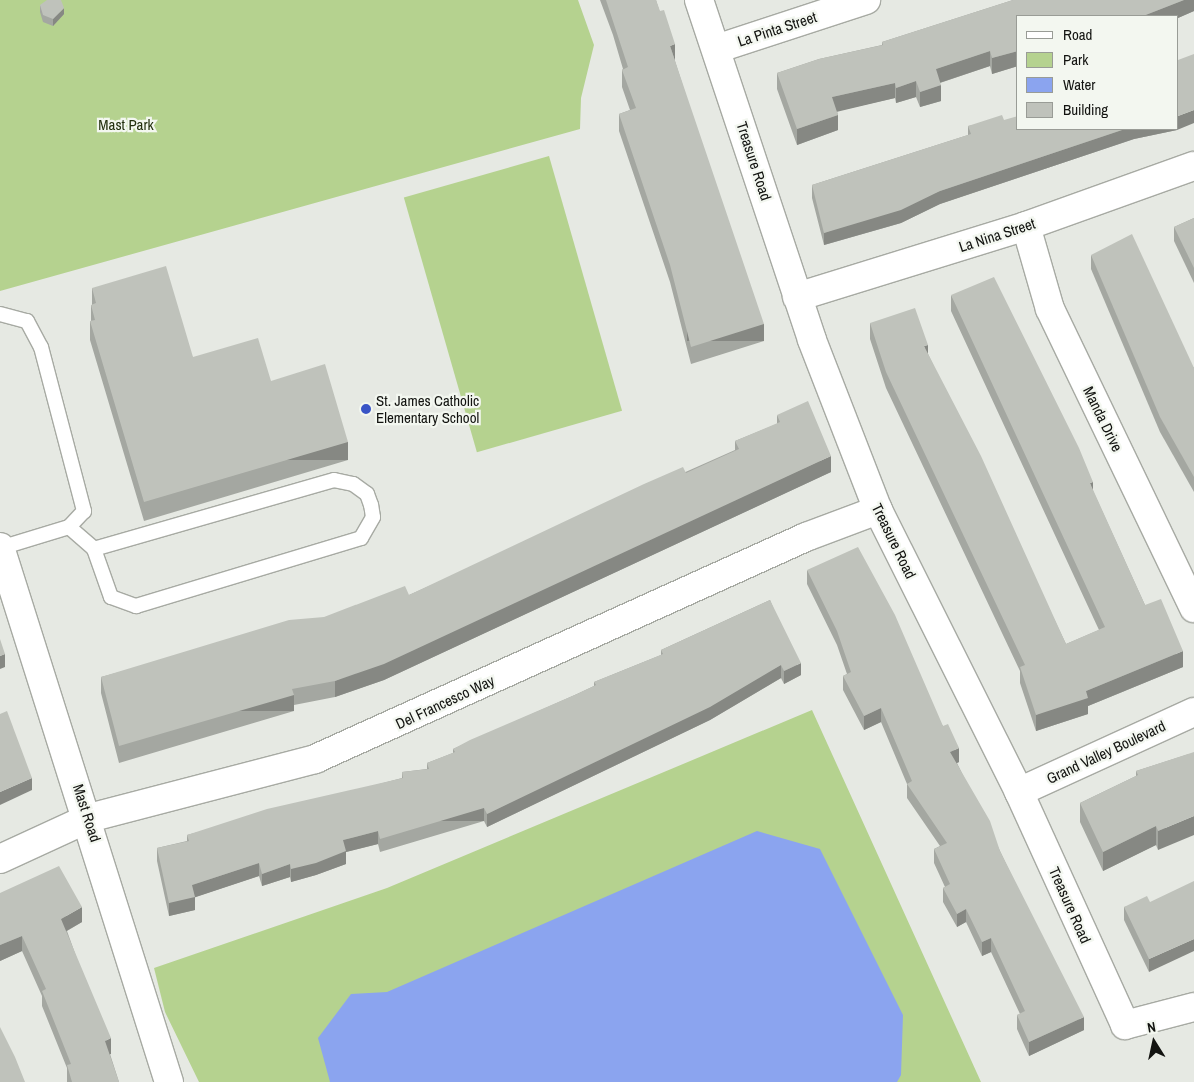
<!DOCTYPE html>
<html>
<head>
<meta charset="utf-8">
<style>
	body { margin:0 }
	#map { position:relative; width:1194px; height:1082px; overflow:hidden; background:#e6e9e3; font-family:"Archivo Narrow",sans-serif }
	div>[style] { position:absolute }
	.green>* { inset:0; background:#b5d28f; transform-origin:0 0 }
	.water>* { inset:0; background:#8ba4ef }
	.roads { filter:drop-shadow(1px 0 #a7aaa3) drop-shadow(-1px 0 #a7aaa3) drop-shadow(0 1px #a7aaa3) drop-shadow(0 -1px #a7aaa3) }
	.lane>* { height:14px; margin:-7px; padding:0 7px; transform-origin:7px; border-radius:7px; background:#fff }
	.street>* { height:28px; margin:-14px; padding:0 14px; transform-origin:14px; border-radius:14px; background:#fff }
	.wall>* { inset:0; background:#a4a7a1 }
	.shaded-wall>* { inset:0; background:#868883; transform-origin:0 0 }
	.building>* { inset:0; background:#bfc2bb }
	.dots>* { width:14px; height:14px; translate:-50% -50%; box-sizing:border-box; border:2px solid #f3f7f0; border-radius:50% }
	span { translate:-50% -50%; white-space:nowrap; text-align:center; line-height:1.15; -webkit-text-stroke:4.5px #f3f7f0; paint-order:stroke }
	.street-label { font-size:15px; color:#121310 }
	.park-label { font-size:15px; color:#222f0e }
	.poi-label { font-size:15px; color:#121310 }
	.left { translate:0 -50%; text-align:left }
	.legend { position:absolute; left:1016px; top:15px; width:162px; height:115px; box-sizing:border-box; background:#f3f7f0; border:1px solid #999c96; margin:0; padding:6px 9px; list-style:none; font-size:15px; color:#121310 }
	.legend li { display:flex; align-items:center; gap:10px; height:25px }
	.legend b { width:25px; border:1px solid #999c96 }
	.north { position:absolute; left:1129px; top:1017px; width:50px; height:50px; -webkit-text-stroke:4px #f3f7f0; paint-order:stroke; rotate:350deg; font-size:14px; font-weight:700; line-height:20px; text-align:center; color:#121310 }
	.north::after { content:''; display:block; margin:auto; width:18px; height:22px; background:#121310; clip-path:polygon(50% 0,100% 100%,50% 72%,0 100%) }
</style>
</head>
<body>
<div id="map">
	<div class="green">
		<i style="clip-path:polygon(0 0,578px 0,594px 45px,581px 98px,580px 129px,0 291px)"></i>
		<i style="left:549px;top:156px;width:265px;height:151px;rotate:74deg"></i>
		<i style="clip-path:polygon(812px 710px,981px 1082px,199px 1082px,165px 1012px,154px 968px,387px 888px)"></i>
	</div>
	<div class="water">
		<i style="clip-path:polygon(757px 831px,820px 849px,903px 1015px,901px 1075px,897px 1082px,330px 1082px,318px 1038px,351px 994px,387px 992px)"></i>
	</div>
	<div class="roads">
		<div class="lane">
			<i style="left:0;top:314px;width:28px;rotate:15deg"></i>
			<i style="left:27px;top:321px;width:30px;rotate:62deg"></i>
			<i style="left:41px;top:347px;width:170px;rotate:75.3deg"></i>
			<i style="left:84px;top:511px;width:22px;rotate:133deg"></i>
			<i style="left:69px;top:527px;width:72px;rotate:163.1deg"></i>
			<i style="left:69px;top:527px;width:33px;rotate:41deg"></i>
			<i style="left:94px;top:549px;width:51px;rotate:70.5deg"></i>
			<i style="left:111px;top:597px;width:27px;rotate:20deg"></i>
			<i style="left:136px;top:606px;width:235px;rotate:-16.8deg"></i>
			<i style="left:361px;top:538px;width:24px;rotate:-60deg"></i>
			<i style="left:373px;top:517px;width:12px;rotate:-99deg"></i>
			<i style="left:371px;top:505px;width:12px;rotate:-110deg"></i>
			<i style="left:367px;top:494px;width:17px;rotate:-144deg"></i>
			<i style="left:353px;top:484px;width:19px;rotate:-168deg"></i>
			<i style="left:334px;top:480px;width:250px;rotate:164deg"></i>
		</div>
		<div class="street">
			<i style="left:699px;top:0;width:358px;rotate:71.6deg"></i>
			<i style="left:812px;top:340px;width:182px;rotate:68.8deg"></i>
			<i style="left:878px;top:510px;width:315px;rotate:63.4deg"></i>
			<i style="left:1019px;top:792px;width:256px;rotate:65.5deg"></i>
			<i style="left:1125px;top:1025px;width:71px;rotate:-14.6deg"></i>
			<i style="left:716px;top:49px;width:158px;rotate:-18.1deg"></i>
			<i style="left:1026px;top:226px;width:86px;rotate:73.9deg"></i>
			<i style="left:1050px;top:309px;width:332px;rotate:64.3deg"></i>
			<i style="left:797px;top:297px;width:240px;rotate:-17.2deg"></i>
			<i style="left:1026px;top:226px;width:178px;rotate:-19.7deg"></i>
			<i style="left:0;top:547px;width:561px;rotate:72.47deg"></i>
			<i style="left:1019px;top:792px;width:192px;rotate:-24.6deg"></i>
			<i style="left:0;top:859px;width:98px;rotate:-24.7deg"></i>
			<i style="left:89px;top:818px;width:234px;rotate:-14.6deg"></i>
			<i style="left:315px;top:759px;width:539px;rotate:-24.33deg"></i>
			<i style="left:806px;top:537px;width:77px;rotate:-20.6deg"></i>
		</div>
	</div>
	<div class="wall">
		<i style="clip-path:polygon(600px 0,656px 0,675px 61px,764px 341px,691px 364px,670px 282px,619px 131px,619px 114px,630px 110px,622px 87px,622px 70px,623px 69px,613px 35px)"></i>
		<i style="clip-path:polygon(1013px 0,1194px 0,1194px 11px,1178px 18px,1178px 16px,1018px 16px,1018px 66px,992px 74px,990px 66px,940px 83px,941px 101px,920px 107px,916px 97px,896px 103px,895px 98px,837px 111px,838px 115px,838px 130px,797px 145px,777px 89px,777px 73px,819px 59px,882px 45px,882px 42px)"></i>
		<i style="clip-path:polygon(40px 5px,64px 14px,53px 26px,43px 22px,40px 12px)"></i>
		<i style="clip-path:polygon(1004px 120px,1177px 130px,1134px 139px,940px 204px,901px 223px,824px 245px,812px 198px,812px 185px,968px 135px,968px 126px)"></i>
		<i style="clip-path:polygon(1194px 218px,1194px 283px,1174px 241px,1174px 227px)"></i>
		<i style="clip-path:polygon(1091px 255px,1194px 368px,1194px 492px,1160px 432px,1091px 269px)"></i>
		<i style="clip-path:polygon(92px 288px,193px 357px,271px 381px,348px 460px,144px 521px,90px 340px,90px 321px,91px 321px,91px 305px,92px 305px)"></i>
		<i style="clip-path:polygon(951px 295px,1093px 491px,1145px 605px,1183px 667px,1088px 706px,1088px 714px,1036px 731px,1020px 683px,1020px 671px,886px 388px,870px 339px,870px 323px,928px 354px,1066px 644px,1099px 630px,951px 311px)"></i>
		<i style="clip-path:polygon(777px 415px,831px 472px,384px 680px,335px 697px,294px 705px,294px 711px,119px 763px,101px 693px,101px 677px,409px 595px,735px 450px,735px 441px,777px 424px)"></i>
		<i style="clip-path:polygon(807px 570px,943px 726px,959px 762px,957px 763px,1000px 851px,1084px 1030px,1029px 1056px,1017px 1029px,1017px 1015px,1020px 1014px,991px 952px,982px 956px,966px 922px,957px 927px,943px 902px,943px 888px,945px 887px,934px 863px,934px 849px,940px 846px,907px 798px,907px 784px,881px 722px,864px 730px,843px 690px,843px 676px,847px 674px,837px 645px,807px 584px)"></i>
		<i style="clip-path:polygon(770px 600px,801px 675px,784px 684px,781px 678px,710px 720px,487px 827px,484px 821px,380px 852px,378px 844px,346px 852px,346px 864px,316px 875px,291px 882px,290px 877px,262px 886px,259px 876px,195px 897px,195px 910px,169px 916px,157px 861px,157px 848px,187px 841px,187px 835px,402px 778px,402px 772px,427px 769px,427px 763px,453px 753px,453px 749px,577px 694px,594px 686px,594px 682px,661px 655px,661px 650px)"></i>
		<i style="clip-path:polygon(1189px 754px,1158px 850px,1156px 845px,1103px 871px,1080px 822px,1080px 803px,1136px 776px,1136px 771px)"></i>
		<i style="clip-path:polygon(0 893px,82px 922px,67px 931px,111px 1054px,110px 1054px,119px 1082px,67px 1082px,67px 1068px,42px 1006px,42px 996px,22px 951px,0 961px)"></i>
		<i style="clip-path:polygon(1150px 902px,1149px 972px,1124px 920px,1124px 907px)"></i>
	</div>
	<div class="shaded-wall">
		<i style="clip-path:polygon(1184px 0,1194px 0,1194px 11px,1178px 18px,1178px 16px,1143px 16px)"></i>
		<i style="clip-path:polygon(64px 8px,64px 14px,53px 26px,53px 19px)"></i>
		<i style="clip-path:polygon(675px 44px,675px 61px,670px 46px)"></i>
		<i style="clip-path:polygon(990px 51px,990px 66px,936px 84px,936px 69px)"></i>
		<i style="clip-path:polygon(1018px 51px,1018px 66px,992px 74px,992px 58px)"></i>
		<i style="clip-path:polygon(916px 81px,916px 97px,896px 103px,896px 88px)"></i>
		<i style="clip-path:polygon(895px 83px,895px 98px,832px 113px,832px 97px)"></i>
		<i style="clip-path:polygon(941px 85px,941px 101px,920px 107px,920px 92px)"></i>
		<i style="clip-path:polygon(1194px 110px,1194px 123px,1177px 130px,1134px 139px,940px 204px,901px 223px,824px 245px,824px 233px,940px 191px,1125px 129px,1178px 129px,1178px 116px)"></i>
		<i style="clip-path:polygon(838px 115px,838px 130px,797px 145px,797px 129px)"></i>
		<i style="left:764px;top:324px;width:17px;height:77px;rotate:90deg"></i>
		<i style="clip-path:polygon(928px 345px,928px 361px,924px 346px)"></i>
		<i style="left:348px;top:442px;width:18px;height:213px;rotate:90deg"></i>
		<i style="clip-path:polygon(831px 456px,831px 472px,384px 680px,335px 697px,335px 681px)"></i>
		<i style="clip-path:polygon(1093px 482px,1093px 498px,1090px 483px)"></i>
		<i style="clip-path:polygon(1183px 651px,1183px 667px,1088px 706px,1088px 714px,1036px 731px,1036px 715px,1086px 691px)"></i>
		<i style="clip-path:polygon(5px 654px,5px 667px,0 669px,0 656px)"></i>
		<i style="clip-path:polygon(801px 663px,801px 675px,784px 684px,784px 671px)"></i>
		<i style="clip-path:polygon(781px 665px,781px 678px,710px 720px,487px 827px,487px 814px)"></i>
		<i style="left:294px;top:695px;width:16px;height:182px;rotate:90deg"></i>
		<i style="clip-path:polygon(881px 708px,881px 722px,864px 730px,864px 716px)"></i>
		<i style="clip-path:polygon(959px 748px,959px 762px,950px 766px,950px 752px)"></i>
		<i style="clip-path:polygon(32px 778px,32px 790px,0 805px,0 792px)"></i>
		<i style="left:484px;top:808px;width:13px;height:109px;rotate:90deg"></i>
		<i style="clip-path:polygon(1194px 816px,1194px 835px,1158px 850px,1158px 831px)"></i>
		<i style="clip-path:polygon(1156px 826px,1156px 845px,1103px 871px,1103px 852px)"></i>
		<i style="clip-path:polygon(378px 831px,378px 844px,346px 852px,346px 864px,316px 875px,291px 882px,291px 869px,343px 840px)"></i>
		<i style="clip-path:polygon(259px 863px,259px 876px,193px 898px,195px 897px,195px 910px,169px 916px,169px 903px,192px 885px)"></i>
		<i style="clip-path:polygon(290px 864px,290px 877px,262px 886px,262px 874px)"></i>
		<i style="clip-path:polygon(82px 907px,82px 922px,61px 934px,61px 919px)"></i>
		<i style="clip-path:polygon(966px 909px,966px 922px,957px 927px,957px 914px)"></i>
		<i style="clip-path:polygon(22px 936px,22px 951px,0 961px,0 945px)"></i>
		<i style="clip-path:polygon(991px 938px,991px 952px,982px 956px,982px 942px)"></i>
		<i style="clip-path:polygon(1194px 939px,1194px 951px,1149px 972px,1149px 959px)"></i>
		<i style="clip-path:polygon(1084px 1017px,1084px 1030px,1029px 1056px,1029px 1042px)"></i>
		<i style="clip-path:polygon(111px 1038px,111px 1054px,105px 1056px,105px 1041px)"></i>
	</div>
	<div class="building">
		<i style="clip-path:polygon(47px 0,61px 0,64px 8px,53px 19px,43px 15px,40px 5px)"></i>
		<i style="clip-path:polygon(606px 0,656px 0,660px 11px,664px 10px,675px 44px,670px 46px,764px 324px,691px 347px,670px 265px,619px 114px,636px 108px,622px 70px,628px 67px)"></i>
		<i style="clip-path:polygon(1013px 0,1184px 0,1143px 16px,1018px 16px,1018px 51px,992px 58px,990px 51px,936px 69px,941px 85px,920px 92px,916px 81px,896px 88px,895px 83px,832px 97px,838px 115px,797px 129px,777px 73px,819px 59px,883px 45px,882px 42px)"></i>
		<i style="clip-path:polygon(1194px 54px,1194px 110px,1178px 116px,1178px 60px)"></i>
		<i style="clip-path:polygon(1002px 115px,1004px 120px,1018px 116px,1018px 129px,1125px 129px,940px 191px,901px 210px,824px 233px,812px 185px,971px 134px,968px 126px)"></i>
		<i style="clip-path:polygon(1194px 218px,1194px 268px,1174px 227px)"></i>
		<i style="clip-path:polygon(1132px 234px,1194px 368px,1194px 477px,1160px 417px,1091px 255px)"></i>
		<i style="clip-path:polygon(166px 266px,193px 357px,258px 338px,271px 381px,325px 364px,348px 442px,144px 502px,90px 321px,95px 320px,91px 305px,96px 303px,92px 288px)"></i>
		<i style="clip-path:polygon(994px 277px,1079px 448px,1093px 482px,1090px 483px,1145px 605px,1161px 599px,1183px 651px,1086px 691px,1088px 698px,1036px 715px,1020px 667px,1025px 665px,886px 372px,870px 323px,915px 308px,928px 345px,924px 346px,981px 456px,1066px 644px,1105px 627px,951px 295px)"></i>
		<i style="clip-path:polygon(808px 401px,831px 456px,384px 664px,335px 681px,292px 689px,294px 695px,119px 746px,101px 677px,289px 620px,324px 617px,405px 586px,409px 595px,644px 484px,683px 467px,686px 473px,739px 449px,735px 441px,780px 422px,777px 415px)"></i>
		<i style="clip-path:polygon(858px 547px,895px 615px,943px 726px,948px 724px,959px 748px,950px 752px,990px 821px,1000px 851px,1084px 1017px,1029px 1042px,1017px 1015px,1025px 1011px,991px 938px,982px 942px,966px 909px,957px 914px,943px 888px,950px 884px,934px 849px,947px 843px,907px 784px,912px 781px,881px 708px,864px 716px,843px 676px,851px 672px,837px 631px,807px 570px)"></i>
		<i style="clip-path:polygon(770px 600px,801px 663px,784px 671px,781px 665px,710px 707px,487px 814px,484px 808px,380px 839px,378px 831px,343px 840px,346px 851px,316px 863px,291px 869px,290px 864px,262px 874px,259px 863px,192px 885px,195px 897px,169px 903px,157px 848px,189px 841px,187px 835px,267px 809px,403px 778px,402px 772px,429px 769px,427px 763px,455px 752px,453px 749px,470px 740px,577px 694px,596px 685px,594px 682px,663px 654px,661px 650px)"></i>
		<i style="clip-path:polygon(0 639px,5px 654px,0 656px)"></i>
		<i style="clip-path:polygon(7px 711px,32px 778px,0 792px,0 714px)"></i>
		<i style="clip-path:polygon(1194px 752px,1194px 816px,1158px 831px,1156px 826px,1103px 852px,1080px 803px,1138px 775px,1136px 771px)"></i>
		<i style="clip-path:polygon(59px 866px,82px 907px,61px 919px,111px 1038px,105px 1041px,119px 1082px,72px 1082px,67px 1065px,71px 1064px,42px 991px,46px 989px,22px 936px,0 945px,0 893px)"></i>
		<i style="clip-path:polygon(1194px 881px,1194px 939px,1149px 959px,1124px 907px,1147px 896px,1150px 902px)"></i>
		<i style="clip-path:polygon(0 1027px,15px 1057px,25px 1082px,0 1082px)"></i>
	</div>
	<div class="dots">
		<i style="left:366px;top:409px;background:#3954c6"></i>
	</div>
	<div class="street-label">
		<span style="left:777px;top:29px;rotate:-18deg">La Pinta Street</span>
		<span style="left:754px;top:161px;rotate:72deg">Treasure Road</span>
		<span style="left:997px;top:235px;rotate:-18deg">La Nina Street</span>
		<span style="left:1103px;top:419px;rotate:64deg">Manda Drive</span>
		<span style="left:894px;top:541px;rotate:64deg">Treasure Road</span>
		<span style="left:445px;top:702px;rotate:-25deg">Del Francesco Way</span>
		<span style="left:1106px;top:752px;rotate:-25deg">Grand Valley Boulevard</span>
		<span style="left:87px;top:813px;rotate:72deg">Mast Road</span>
		<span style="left:1070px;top:905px;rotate:66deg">Treasure Road</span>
	</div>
	<div class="park-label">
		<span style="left:126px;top:125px">Mast Park</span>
	</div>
	<div class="poi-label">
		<span class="left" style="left:376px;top:409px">St. James Catholic<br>Elementary School</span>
	</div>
	<ul class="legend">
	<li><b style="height:6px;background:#fff"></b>Road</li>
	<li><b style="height:14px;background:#b5d28f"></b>Park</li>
	<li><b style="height:14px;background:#8ba4ef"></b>Water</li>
	<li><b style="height:14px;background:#bfc2bb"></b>Building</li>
	</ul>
	<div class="north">N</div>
</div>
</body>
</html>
